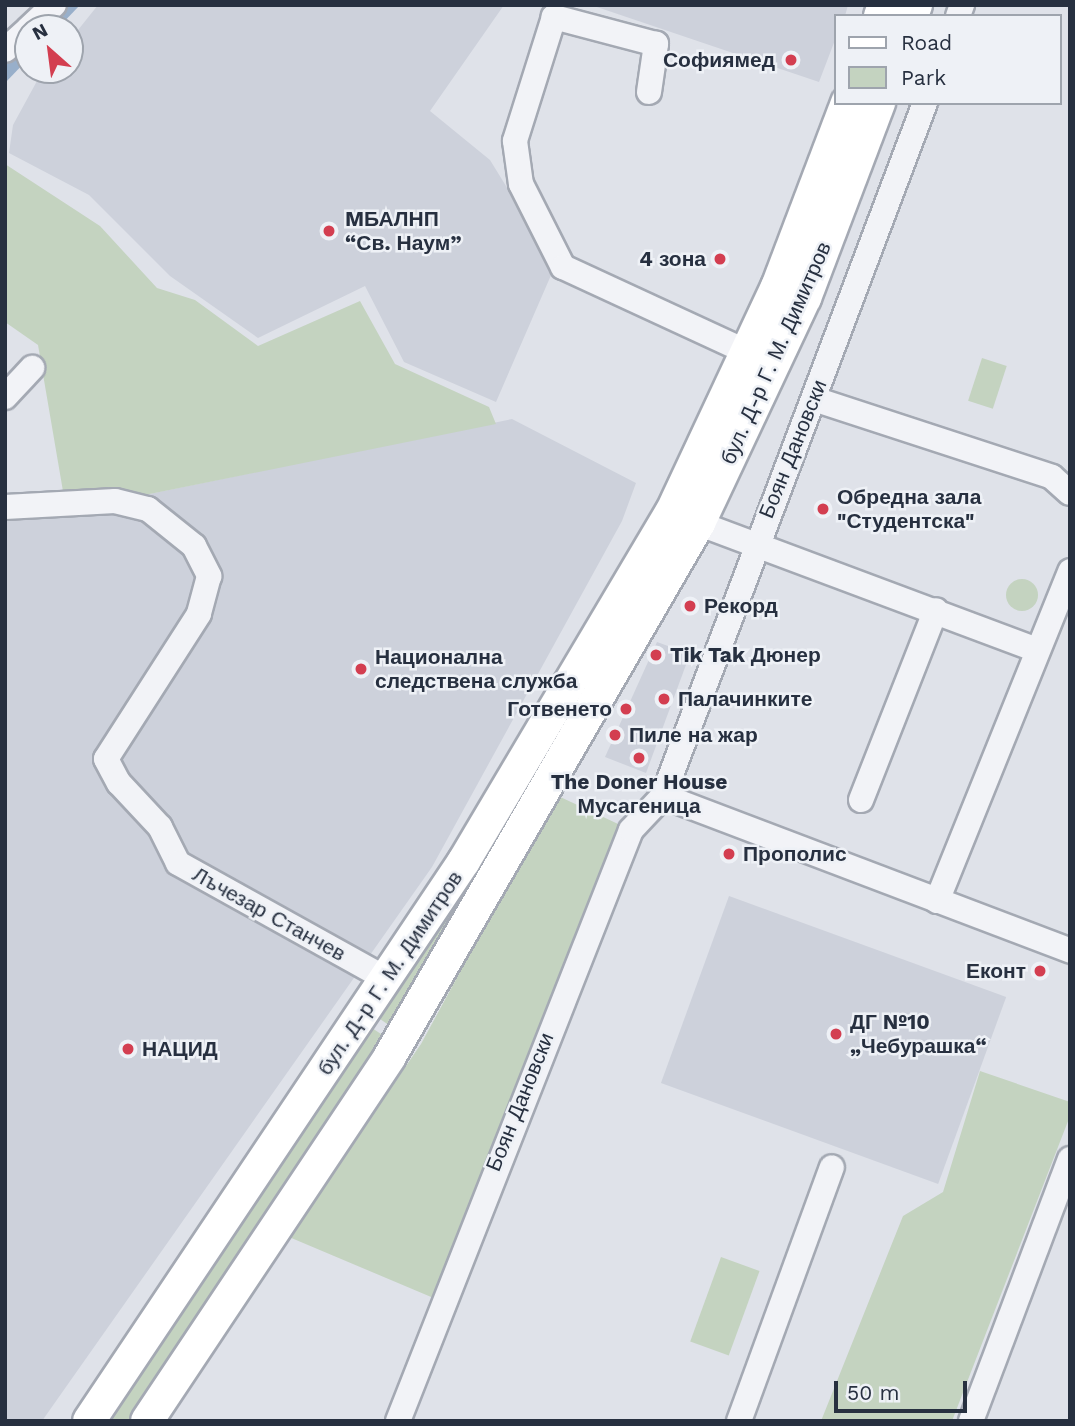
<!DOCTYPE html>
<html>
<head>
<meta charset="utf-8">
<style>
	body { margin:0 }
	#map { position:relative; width:1075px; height:1426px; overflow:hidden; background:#dfe2e9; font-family:"Work Sans",sans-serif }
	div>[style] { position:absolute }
	.built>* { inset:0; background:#cdd1db; transform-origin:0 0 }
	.green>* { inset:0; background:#c4d3c0; transform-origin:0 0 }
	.round { border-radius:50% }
	.water>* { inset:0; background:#98afca }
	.roads { filter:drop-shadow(2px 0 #a4a9b3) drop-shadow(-2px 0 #a4a9b3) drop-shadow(0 2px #a4a9b3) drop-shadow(0 -2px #a4a9b3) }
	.minor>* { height:24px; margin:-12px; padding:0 12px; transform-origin:12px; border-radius:12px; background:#f2f3f7 }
	.major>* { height:32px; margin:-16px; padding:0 16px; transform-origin:16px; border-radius:16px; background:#fff }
	.dots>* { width:19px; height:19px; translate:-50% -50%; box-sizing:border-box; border:4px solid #eef1f6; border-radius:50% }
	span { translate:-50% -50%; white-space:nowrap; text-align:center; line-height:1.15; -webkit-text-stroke:5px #eef1f6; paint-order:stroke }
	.poi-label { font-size:21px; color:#273040; font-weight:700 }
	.right { translate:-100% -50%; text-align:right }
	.left { translate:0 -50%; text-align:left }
	.street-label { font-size:21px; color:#273040 }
	.frame { position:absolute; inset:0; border:7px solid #273040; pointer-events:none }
	.legend { position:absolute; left:834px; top:14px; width:228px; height:91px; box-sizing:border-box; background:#eef1f6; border:2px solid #9ea4ad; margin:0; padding:9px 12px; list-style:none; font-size:21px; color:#273040 }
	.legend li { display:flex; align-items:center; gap:14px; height:35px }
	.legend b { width:35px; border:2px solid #9ea4ad }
	.north { position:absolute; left:14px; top:14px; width:70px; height:70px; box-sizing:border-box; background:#eef1f6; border:2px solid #9ea4ad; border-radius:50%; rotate:332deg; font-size:19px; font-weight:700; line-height:28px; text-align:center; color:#273040 }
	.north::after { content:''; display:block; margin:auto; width:24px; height:32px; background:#d33e50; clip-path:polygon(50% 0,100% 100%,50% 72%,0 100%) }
	.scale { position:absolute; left:834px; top:1381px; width:133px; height:32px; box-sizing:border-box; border:4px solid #273040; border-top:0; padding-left:9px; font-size:21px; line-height:24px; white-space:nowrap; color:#273040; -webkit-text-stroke:5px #eef1f6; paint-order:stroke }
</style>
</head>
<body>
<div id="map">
	<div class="built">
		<i style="clip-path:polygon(98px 5px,504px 5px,430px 111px,490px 160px,555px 266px,496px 402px,404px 362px,365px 286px,258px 338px,170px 276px,89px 195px,9px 153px,13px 125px,43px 70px,70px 70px,70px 40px)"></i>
		<i style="clip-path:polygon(591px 5px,848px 5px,845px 16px,835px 16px,835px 40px,819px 82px)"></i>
		<i style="clip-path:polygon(512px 419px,636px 483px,622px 521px,432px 867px,42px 1421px,5px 1421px,5px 507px,115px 501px)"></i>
		<i style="clip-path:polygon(657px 642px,690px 654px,646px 773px,605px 757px)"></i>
		<i style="left:729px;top:896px;width:295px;height:199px;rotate:20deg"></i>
	</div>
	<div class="green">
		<i style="clip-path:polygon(5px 164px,100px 226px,157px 288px,195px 300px,258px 346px,360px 301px,395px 364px,489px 407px,496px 424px,115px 501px,65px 503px,38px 345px,5px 322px)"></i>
		<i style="left:982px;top:358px;width:26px;height:45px;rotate:18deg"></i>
		<i class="round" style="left:1006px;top:579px;width:32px;height:32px"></i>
		<i style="clip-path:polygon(590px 669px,597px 674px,393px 1028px,370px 1012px)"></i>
		<i style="clip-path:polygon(556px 795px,631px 830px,443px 1302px,289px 1237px,421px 1044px)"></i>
		<i style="clip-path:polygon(363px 1022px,387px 1038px,132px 1421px,105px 1421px)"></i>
		<i style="clip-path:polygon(980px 1071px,1070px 1102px,1070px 1116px,952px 1421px,821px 1421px,903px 1216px,943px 1192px)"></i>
		<i style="left:721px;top:1257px;width:41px;height:90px;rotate:20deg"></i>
	</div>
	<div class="water">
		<i style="clip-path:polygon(54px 5px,80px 5px,58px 28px,32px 28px)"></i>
		<i style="clip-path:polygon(28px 33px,28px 59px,5px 83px,5px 56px)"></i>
	</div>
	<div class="roads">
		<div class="minor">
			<i style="left:958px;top:16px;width:12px;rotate:-70deg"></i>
			<i style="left:29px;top:28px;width:34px;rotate:-43deg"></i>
			<i style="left:5px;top:50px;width:31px;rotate:-42deg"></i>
			<i style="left:649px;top:92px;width:49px;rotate:-81.7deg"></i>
			<i style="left:656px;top:44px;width:106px;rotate:-165.2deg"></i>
			<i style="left:554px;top:17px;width:130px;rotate:107.5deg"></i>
			<i style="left:515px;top:141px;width:43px;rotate:82.1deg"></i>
			<i style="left:521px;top:184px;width:93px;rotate:63.2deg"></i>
			<i style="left:563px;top:267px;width:203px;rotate:24.8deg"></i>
			<i style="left:5px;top:397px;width:40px;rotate:-47deg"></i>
			<i style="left:814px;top:399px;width:250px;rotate:18.1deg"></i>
			<i style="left:1052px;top:477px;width:24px;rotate:42deg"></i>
			<i style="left:5px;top:507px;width:110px;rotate:-3.1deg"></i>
			<i style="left:115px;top:501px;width:34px;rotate:14deg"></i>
			<i style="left:148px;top:509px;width:59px;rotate:38.8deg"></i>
			<i style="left:194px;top:546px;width:34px;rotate:63deg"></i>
			<i style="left:209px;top:576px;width:39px;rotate:105deg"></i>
			<i style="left:199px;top:614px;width:172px;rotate:122.7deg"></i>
			<i style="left:106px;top:759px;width:27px;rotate:62deg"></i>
			<i style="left:119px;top:783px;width:60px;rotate:47deg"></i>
			<i style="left:160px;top:827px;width:40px;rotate:63.4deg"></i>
			<i style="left:178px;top:863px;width:238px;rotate:29.1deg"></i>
			<i style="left:684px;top:518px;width:377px;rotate:20.5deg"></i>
			<i style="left:663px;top:796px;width:436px;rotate:20.8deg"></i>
			<i style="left:861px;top:800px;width:204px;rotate:-68.5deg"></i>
			<i style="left:937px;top:901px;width:356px;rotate:-68deg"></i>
			<i style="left:398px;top:1421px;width:635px;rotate:-68.48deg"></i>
			<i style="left:631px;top:830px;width:47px;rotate:-46.7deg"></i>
			<i style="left:663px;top:796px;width:741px;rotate:-69.29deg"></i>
			<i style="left:739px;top:1421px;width:270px;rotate:-69.9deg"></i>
			<i style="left:971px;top:1421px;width:280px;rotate:-69.3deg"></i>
		</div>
		<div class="major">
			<i style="left:880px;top:16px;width:12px;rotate:-70deg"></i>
			<i style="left:912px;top:16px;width:12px;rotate:-70deg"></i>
			<i style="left:89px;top:1421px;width:674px;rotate:-56.19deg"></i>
			<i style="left:464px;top:861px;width:405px;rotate:-59.3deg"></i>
			<i style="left:671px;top:513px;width:250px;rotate:-64.9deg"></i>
			<i style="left:777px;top:287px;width:197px;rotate:-69.2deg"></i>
			<i style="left:147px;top:1421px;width:438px;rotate:-56.3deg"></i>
			<i style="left:390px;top:1056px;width:616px;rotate:-59.9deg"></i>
			<i style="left:699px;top:523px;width:249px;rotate:-64.8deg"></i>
			<i style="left:805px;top:298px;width:209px;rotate:-69.2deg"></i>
		</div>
	</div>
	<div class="dots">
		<i style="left:791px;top:60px;background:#d33e50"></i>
		<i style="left:329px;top:231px;background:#d33e50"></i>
		<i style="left:720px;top:259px;background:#d33e50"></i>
		<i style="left:823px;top:509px;background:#d33e50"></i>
		<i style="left:690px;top:606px;background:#d33e50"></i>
		<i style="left:656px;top:655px;background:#d33e50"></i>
		<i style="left:361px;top:669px;background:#d33e50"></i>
		<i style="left:664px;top:699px;background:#d33e50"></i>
		<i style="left:626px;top:709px;background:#d33e50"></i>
		<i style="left:615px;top:735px;background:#d33e50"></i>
		<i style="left:639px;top:758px;background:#d33e50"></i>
		<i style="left:729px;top:854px;background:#d33e50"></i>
		<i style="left:1040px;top:971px;background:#d33e50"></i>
		<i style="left:836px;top:1034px;background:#d33e50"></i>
		<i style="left:128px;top:1049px;background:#d33e50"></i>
	</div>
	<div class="poi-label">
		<span class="right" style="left:775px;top:60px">Софиямед</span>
		<span class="left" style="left:345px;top:231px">MБАЛНП<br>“Св. Наум”</span>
		<span class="right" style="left:706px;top:259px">4 зона</span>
		<span class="left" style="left:837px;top:509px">Обредна зала<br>"Студентска"</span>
		<span class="left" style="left:704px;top:606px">Рекорд</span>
		<span class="left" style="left:670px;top:655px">Tik Tak Дюнер</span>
		<span class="left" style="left:375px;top:669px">Национална<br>следствена служба</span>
		<span class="left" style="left:678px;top:699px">Палачинките</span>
		<span class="right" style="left:612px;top:709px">Готвенето</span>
		<span class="left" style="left:629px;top:735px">Пиле на жар</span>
		<span style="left:639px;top:794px">The Doner House<br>Мусагеница</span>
		<span class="left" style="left:743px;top:854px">Прополис</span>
		<span class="right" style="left:1026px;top:971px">Еконт</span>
		<span class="left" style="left:850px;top:1034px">ДГ №10<br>„Чебурашка“</span>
		<span class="left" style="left:142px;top:1049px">НАЦИД</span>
	</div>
	<div class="street-label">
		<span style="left:776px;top:353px;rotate:-66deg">бул. Д-р Г. М. Димитров</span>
		<span style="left:793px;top:449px;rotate:-68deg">Боян Дановски</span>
		<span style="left:269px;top:914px;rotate:29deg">Лъчезар Станчев</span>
		<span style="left:390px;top:973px;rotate:-56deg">бул. Д-р Г. М. Димитров</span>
		<span style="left:520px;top:1102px;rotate:-68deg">Боян Дановски</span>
	</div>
	<div class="frame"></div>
	<ul class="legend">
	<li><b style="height:9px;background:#fff"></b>Road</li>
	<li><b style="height:19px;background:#c4d3c0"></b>Park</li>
	</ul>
	<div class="north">N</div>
	<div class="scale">50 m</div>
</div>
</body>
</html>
